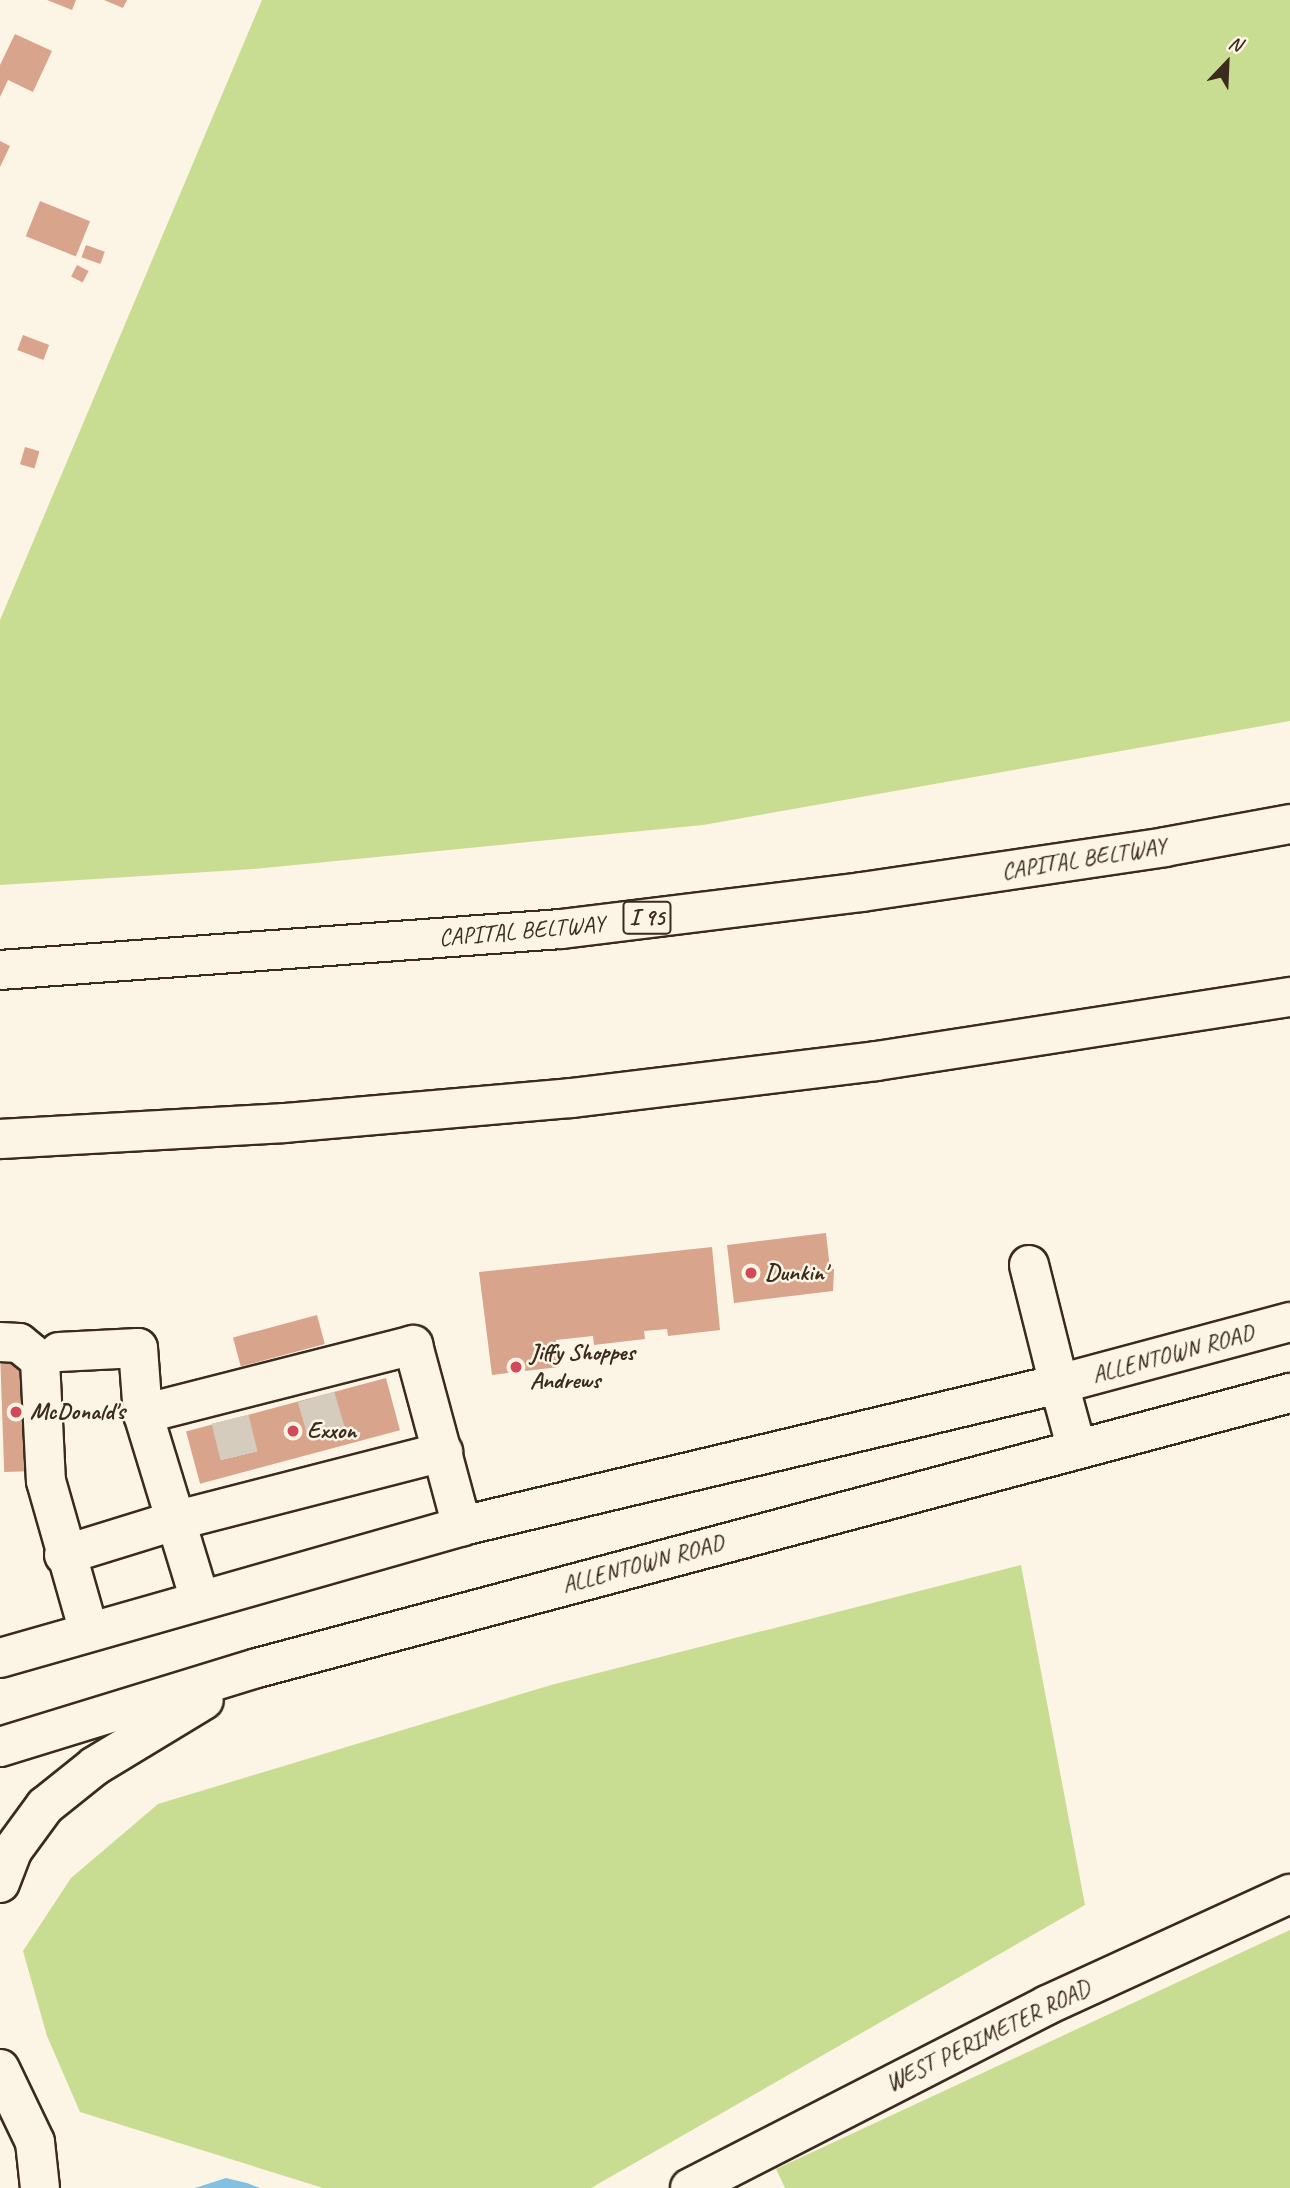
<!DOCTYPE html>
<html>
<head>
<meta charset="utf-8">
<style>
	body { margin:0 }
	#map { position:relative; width:1290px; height:2188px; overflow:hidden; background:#fcf5e5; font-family:Caveat,sans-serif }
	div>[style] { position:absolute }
	.green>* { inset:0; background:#c9dd92 }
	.water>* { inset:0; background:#82c1e2 }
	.building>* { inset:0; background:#d8a58c; transform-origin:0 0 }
	.minor-tunnel>* { height:38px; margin-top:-19px; transform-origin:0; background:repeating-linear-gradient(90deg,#d5ccbd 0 38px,transparent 0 57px) }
	.roads { filter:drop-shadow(2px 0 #3b2a1e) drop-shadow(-2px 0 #3b2a1e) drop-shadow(0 2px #3b2a1e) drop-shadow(0 -2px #3b2a1e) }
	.minor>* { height:38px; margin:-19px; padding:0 19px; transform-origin:19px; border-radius:19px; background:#fcf5e5 }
	.major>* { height:38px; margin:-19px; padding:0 19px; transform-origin:19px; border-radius:19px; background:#fcf5e5 }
	.highway>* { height:38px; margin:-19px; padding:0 19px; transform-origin:19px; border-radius:19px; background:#fcf5e5 }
	.dots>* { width:19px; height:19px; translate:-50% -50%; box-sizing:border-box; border:4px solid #fcf5e5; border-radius:50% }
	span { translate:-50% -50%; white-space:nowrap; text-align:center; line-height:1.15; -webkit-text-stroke:5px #fcf5e5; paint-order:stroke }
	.shield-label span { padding:2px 5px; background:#fcf5e5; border:2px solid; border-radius:5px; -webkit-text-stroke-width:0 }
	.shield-label { font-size:23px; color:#3b2a1e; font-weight:700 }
	.street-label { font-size:24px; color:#3b2a1e }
	.poi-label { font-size:24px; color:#3b2a1e; font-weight:700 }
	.left { translate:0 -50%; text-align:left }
	.north { position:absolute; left:1192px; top:28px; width:70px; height:70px; -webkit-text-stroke:5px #fcf5e5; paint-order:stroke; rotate:23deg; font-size:19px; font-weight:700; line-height:28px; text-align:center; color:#3b2a1e }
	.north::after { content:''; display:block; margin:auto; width:24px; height:32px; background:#3b2a1e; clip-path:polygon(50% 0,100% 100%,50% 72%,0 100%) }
</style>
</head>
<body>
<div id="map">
	<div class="green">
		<i style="clip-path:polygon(262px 0,1290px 0,1290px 721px,703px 825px,254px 869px,0 885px,0 620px)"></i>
		<i style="clip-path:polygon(1021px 1565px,1085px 1905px,591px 2188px,323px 2188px,80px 2112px,47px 2036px,23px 1951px,71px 1878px,158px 1804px,551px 1685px)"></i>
		<i style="clip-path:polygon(1290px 1930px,1290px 2188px,785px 2188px,776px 2169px)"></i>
	</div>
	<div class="water">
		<i style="clip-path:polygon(226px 2178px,247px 2183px,260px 2188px,195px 2188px)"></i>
	</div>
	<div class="building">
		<i style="clip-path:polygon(47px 0,76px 0,72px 10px)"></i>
		<i style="clip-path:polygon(104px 0,127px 0,123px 8px)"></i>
		<i style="clip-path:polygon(15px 34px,52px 51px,33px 92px,8px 80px,0 97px,0 65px)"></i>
		<i style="clip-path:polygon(0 141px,10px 146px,0 167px)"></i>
		<i style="left:40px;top:201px;width:54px;height:38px;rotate:22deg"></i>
		<i style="left:86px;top:245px;width:20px;height:13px;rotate:20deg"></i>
		<i style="left:77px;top:265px;width:13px;height:13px;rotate:27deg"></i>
		<i style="left:23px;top:335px;width:28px;height:16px;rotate:21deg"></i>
		<i style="left:25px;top:447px;width:15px;height:18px;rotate:16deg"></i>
		<i style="clip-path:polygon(826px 1233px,830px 1269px,834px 1269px,833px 1291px,734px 1303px,727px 1245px)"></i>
		<i style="clip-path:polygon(712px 1247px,720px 1330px,668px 1336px,667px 1329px,644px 1331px,645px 1339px,594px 1345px,593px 1336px,556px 1340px,559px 1367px,492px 1375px,479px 1272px)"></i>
		<i style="left:317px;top:1315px;width:30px;height:87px;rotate:75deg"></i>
		<i style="left:31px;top:1351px;width:120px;height:31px;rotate:88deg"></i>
		<i style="left:386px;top:1378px;width:54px;height:207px;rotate:75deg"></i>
	</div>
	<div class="minor-tunnel">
		<i style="left:316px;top:1397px;width:53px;rotate:73.6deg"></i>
		<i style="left:230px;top:1419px;width:55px;rotate:76.2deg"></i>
	</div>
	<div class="roads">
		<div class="minor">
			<i style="left:1029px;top:1265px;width:123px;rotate:75.9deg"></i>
			<i style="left:0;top:1342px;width:19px;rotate:3deg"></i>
			<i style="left:19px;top:1343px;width:27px;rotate:39deg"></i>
			<i style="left:40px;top:1360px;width:121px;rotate:87.2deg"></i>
			<i style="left:46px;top:1481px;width:157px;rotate:74.1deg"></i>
			<i style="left:59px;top:1352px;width:79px;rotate:-2.9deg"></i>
			<i style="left:138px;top:1348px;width:66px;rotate:85.7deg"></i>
			<i style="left:64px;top:1555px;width:115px;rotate:-17.2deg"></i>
			<i style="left:174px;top:1521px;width:278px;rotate:-14.4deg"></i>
			<i style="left:200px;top:1600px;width:195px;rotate:-107deg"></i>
			<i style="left:143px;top:1414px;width:279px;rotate:-14.3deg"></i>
			<i style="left:413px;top:1345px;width:188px;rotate:74.9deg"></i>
			<i style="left:0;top:2069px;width:81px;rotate:64.4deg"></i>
			<i style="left:35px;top:2142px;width:46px;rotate:83.8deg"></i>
			<i style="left:690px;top:2188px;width:401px;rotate:-27.1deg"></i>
			<i style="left:1047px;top:2005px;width:267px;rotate:-24.6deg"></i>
		</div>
		<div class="major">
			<i style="left:1059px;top:1384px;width:68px;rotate:74.7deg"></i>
			<i style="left:0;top:1658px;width:480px;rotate:-15.9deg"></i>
			<i style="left:462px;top:1526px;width:614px;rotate:-13.38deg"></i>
			<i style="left:1059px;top:1384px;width:239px;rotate:-15deg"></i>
			<i style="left:0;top:1747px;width:269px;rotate:-17.1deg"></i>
			<i style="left:257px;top:1668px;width:1069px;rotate:-14.91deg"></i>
			<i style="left:0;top:1883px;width:34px;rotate:-69deg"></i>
			<i style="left:12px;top:1851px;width:56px;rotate:-53.7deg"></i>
			<i style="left:45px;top:1806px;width:64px;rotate:-38.7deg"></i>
			<i style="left:95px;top:1766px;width:127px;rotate:-31.2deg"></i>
		</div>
		<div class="highway">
			<i style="left:0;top:970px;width:562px;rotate:-4.18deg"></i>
			<i style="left:561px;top:929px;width:303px;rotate:-7deg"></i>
			<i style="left:862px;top:892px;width:306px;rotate:-8.4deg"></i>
			<i style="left:1165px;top:847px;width:127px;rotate:-10.4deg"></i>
			<i style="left:0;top:1139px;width:285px;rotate:-3.2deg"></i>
			<i style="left:285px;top:1123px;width:287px;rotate:-5deg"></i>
			<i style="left:571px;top:1098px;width:307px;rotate:-6.9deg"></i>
			<i style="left:876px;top:1061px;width:419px;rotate:-8.8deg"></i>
		</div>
	</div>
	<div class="dots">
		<i style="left:751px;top:1273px;background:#d1495b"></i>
		<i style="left:516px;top:1367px;background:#d1495b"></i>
		<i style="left:16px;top:1412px;background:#d1495b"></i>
		<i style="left:293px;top:1431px;background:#d1495b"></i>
	</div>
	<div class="shield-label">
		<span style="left:647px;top:918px">I 95</span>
	</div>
	<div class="street-label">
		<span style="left:1084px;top:859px;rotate:-9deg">CAPITAL BELTWAY</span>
		<span style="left:522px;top:931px;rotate:-5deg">CAPITAL BELTWAY</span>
		<span style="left:1173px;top:1354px;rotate:-15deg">ALLENTOWN ROAD</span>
		<span style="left:643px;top:1564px;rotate:-15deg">ALLENTOWN ROAD</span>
		<span style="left:988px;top:2036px;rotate:-26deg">WEST PERIMETER ROAD</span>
	</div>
	<div class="poi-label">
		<span class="left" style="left:765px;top:1273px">Dunkin'</span>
		<span class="left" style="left:530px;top:1367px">Jiffy Shoppes<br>Andrews</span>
		<span class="left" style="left:30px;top:1412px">McDonald's</span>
		<span class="left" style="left:307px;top:1431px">Exxon</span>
	</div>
	<div class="north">N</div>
</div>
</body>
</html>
